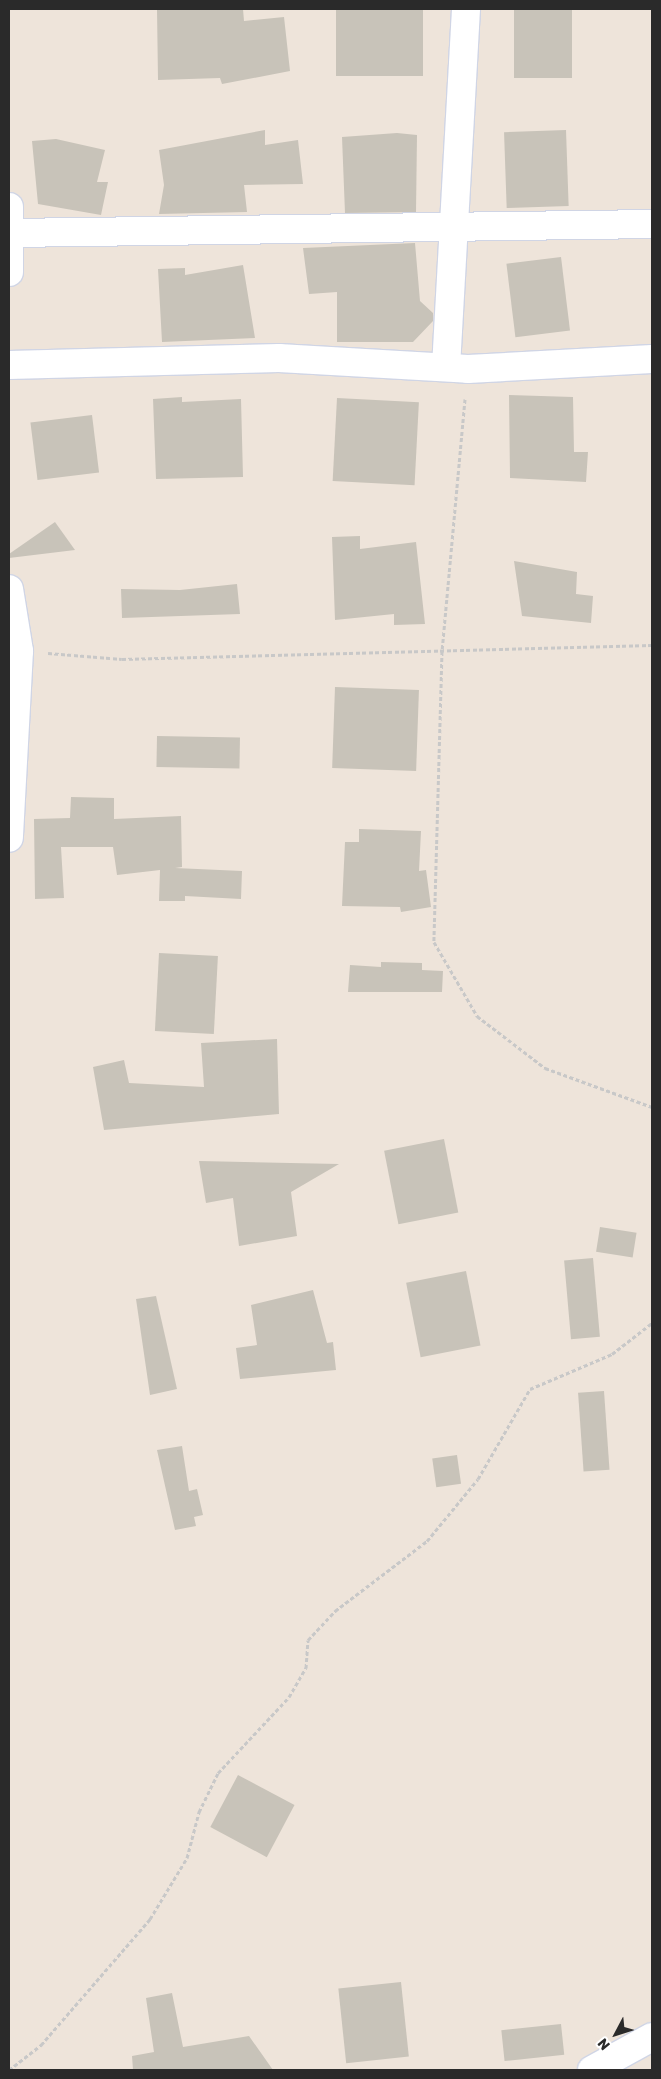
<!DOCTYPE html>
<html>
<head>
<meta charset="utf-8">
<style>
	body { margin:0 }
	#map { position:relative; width:661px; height:2079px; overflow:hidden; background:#eee4da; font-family:Rubik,sans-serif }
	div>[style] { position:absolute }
	.building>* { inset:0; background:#c8c3b9; transform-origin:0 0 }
	.path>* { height:3px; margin-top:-1.5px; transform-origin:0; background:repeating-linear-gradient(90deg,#c8c8c8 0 4px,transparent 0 6.5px) }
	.roads { filter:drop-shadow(1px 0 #d0d5e5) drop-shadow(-1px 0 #d0d5e5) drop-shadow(0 1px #d0d5e5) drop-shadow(0 -1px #d0d5e5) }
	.minor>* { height:28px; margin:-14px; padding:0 14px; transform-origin:14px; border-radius:14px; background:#fff }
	span { translate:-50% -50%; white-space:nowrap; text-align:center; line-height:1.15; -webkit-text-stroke:5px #fff; paint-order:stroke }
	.frame { position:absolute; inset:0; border:10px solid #2a2a2a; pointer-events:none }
	.north { position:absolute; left:591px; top:2009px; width:50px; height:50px; -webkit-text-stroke:4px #fff; paint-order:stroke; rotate:230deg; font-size:14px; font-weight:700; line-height:20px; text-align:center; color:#2a2a2a }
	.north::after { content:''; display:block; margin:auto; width:18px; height:22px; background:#2a2a2a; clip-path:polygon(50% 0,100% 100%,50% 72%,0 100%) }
</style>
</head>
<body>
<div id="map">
	<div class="building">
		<i style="clip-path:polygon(157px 9px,243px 9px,244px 21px,284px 17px,290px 71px,222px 84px,220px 78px,158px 80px)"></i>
		<i style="left:336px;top:9px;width:87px;height:67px"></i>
		<i style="left:514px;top:9px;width:58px;height:69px"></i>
		<i style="clip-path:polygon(265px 130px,265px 145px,298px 140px,303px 184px,244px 185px,247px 212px,159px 214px,164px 185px,159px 150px)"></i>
		<i style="left:566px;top:130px;width:76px;height:62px;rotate:88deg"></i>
		<i style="clip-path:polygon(397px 133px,417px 135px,416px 212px,345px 213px,342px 137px)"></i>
		<i style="clip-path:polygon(56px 139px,105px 150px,97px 182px,108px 182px,101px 215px,38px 204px,32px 141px)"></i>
		<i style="clip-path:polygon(415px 243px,420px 301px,433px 313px,433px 321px,413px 342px,337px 342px,337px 292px,309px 294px,303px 248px)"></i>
		<i style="left:561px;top:257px;width:74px;height:55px;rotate:83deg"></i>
		<i style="clip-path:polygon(243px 265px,255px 338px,162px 342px,158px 269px,185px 268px,185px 275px)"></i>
		<i style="clip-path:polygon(509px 395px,573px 397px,574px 452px,588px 452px,586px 482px,510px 478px)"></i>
		<i style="clip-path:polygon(182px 397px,182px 402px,241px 399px,243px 477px,156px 479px,153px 399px)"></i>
		<i style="left:337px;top:398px;width:82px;height:83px;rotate:3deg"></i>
		<i style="left:92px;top:415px;width:58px;height:62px;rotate:83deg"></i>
		<i style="clip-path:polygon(55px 522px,75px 550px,9px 558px,9px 554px)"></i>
		<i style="clip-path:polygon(360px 536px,360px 549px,416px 542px,425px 624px,394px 625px,394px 614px,335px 620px,332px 537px)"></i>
		<i style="clip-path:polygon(514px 561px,577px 572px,576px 594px,593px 596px,591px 623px,522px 616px)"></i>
		<i style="clip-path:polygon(237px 584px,240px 614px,122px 618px,121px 589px,180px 590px)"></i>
		<i style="left:335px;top:687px;width:84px;height:81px;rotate:2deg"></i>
		<i style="left:157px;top:736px;width:83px;height:31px;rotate:1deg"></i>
		<i style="clip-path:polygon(71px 797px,114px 798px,114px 819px,181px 816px,182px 867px,175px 868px,242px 871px,241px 899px,185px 896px,185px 901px,159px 901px,160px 870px,117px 875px,113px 847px,61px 847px,64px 898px,35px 899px,34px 819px,70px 818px)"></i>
		<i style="clip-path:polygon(359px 829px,421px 831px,419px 871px,426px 870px,431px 907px,401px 912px,400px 907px,342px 906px,345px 842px,359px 842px)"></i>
		<i style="left:159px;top:953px;width:59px;height:78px;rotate:3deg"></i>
		<i style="clip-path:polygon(381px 962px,422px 963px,422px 970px,443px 971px,442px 992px,348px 992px,350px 965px,381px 967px)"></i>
		<i style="clip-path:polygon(277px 1039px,279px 1114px,104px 1130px,93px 1067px,124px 1060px,129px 1083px,204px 1087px,201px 1043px)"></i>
		<i style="left:444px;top:1139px;width:75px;height:61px;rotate:79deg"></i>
		<i style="clip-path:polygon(199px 1161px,339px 1164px,291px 1192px,297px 1236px,239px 1246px,233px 1198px,206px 1203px)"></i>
		<i style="left:600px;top:1227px;width:37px;height:25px;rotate:9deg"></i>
		<i style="left:593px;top:1258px;width:79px;height:29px;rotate:85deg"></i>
		<i style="left:466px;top:1271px;width:76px;height:61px;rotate:79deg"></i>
		<i style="clip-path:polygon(313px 1290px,327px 1343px,333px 1342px,336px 1370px,240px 1379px,236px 1348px,257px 1345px,251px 1305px)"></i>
		<i style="clip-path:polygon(156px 1296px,177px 1389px,150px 1395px,136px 1299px)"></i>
		<i style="left:604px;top:1391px;width:79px;height:26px;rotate:86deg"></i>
		<i style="clip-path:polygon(182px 1446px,189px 1491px,197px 1489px,203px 1515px,194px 1517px,196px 1526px,175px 1530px,157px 1450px)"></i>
		<i style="left:457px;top:1455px;width:29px;height:25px;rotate:82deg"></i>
		<i style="left:238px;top:1775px;width:64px;height:59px;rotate:28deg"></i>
		<i style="left:401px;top:1982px;width:75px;height:63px;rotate:84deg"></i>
		<i style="clip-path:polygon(172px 1993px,183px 2047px,249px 2036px,273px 2070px,133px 2070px,132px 2056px,154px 2052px,146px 1998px)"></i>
		<i style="left:561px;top:2024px;width:31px;height:60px;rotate:84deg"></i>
	</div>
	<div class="path">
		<i style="left:465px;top:399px;width:253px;rotate:95.2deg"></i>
		<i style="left:442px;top:651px;width:291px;rotate:91.6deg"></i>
		<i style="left:434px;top:942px;width:86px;rotate:59.8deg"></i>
		<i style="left:477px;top:1016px;width:86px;rotate:37.4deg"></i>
		<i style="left:545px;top:1068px;width:114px;rotate:20deg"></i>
		<i style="left:48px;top:653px;width:74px;rotate:4.6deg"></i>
		<i style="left:122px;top:659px;width:530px;rotate:-1.51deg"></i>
		<i style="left:9px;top:2070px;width:41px;rotate:-38deg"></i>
		<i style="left:41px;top:2045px;width:167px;rotate:-49.1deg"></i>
		<i style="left:150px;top:1919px;width:71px;rotate:-58.8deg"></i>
		<i style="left:187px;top:1858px;width:48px;rotate:-75.4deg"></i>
		<i style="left:199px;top:1812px;width:43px;rotate:-64deg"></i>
		<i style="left:218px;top:1773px;width:104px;rotate:-46.9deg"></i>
		<i style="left:289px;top:1697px;width:34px;rotate:-60deg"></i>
		<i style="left:306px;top:1668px;width:28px;rotate:-86deg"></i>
		<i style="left:308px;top:1640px;width:40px;rotate:-47deg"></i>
		<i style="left:335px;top:1611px;width:116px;rotate:-37.3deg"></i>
		<i style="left:427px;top:1541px;width:80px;rotate:-50.6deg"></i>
		<i style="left:478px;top:1479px;width:104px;rotate:-60deg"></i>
		<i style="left:530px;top:1389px;width:89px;rotate:-23.1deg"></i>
		<i style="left:612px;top:1354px;width:51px;rotate:-37.8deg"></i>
	</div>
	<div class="roads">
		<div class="minor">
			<i style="left:9px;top:207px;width:65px;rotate:90deg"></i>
			<i style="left:10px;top:233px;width:642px;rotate:-0.8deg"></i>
			<i style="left:9px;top:365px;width:270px;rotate:-1.5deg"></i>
			<i style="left:279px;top:358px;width:189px;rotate:3.3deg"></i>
			<i style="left:468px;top:369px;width:184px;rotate:-3.1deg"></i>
			<i style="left:446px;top:367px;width:359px;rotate:-86.8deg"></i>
			<i style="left:9px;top:589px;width:63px;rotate:80.8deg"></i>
			<i style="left:19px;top:651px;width:187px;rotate:93.1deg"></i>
			<i style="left:592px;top:2070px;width:68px;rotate:-28.8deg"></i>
		</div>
	</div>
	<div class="frame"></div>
	<div class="north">N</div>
</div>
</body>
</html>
